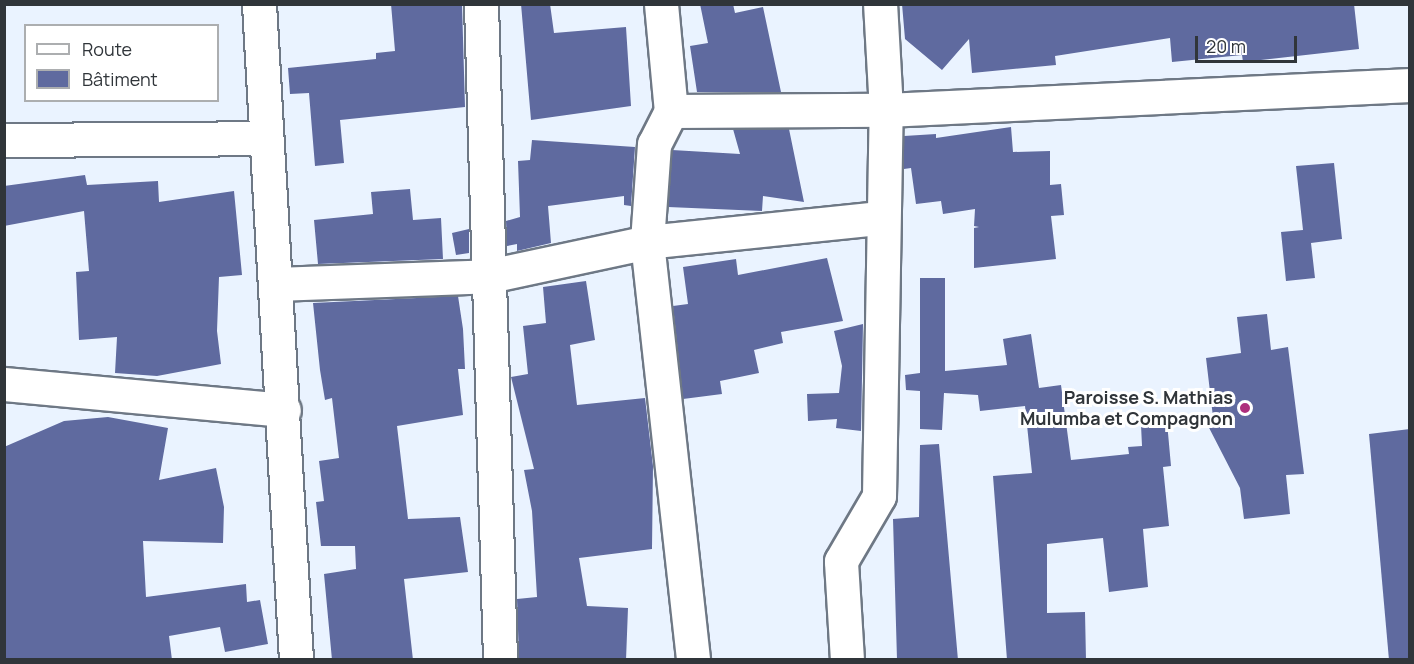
<!DOCTYPE html>
<html>
<head>
<meta charset="utf-8">
<style>
	body { margin:0 }
	#map { position:relative; width:1414px; height:664px; overflow:hidden; background:#eaf3ff; font-family:Manrope,sans-serif }
	div>[style] { position:absolute }
	.building>* { inset:0; background:#5f6a9f }
	.roads { filter:drop-shadow(2px 0 #6e7885) drop-shadow(-2px 0 #6e7885) drop-shadow(0 2px #6e7885) drop-shadow(0 -2px #6e7885) }
	.minor>* { height:33px; margin:-16.5px; padding:0 16.5px; transform-origin:16.5px; border-radius:16.5px; background:#fff }
	.dots>* { width:16px; height:16px; translate:-50% -50%; box-sizing:border-box; border:3px solid #fff; border-radius:50% }
	span { translate:-50% -50%; white-space:nowrap; text-align:center; line-height:1.15; -webkit-text-stroke:6px #fff; paint-order:stroke }
	.poi-label { font-size:18px; color:#30353a; font-weight:700 }
	.right { translate:-100% -50%; text-align:right }
	.frame { position:absolute; inset:0; border:6px solid #30353a; pointer-events:none }
	.legend { position:absolute; left:24px; top:24px; width:195px; height:78px; box-sizing:border-box; background:#fff; border:2px solid #acaeb0; margin:0; padding:8px 10px; list-style:none; font-size:18px; color:#30353a }
	.legend li { display:flex; align-items:center; gap:12px; height:30px }
	.legend b { width:30px; border:2px solid #acaeb0 }
	.scale { position:absolute; left:1195px; top:36px; width:102px; height:27px; box-sizing:border-box; border:3px solid #30353a; border-top:0; padding-left:8px; font-size:18px; line-height:21px; white-space:nowrap; color:#30353a; -webkit-text-stroke:4px #fff; paint-order:stroke }
</style>
</head>
<body>
<div id="map">
	<div class="building">
		<i style="clip-path:polygon(391px 4px,462px 4px,465px 107px,340px 120px,344px 163px,315px 166px,309px 93px,290px 94px,288px 68px,376px 59px,376px 53px,395px 51px)"></i>
		<i style="clip-path:polygon(521px 4px,550px 4px,554px 33px,626px 27px,631px 106px,531px 120px)"></i>
		<i style="clip-path:polygon(700px 4px,733px 4px,735px 13px,763px 7px,781px 92px,697px 92px,690px 46px,708px 43px)"></i>
		<i style="clip-path:polygon(902px 4px,1354px 4px,1359px 49px,1243px 62px,1242px 55px,1172px 62px,1170px 38px,1055px 56px,1056px 65px,972px 73px,969px 39px,942px 70px,905px 39px)"></i>
		<i style="clip-path:polygon(1011px 127px,1013px 152px,1050px 151px,1050px 185px,1061px 184px,1064px 215px,1051px 216px,1056px 259px,974px 268px,974px 228px,979px 227px,974px 226px,975px 209px,943px 214px,941px 201px,916px 204px,911px 168px,904px 169px,904px 136px,936px 134px,936px 138px)"></i>
		<i style="clip-path:polygon(733px 129px,789px 129px,804px 202px,763px 196px,762px 211px,668px 207px,672px 150px,740px 154px)"></i>
		<i style="clip-path:polygon(532px 140px,635px 147px,631px 206px,624px 205px,624px 196px,548px 206px,551px 243px,517px 251px,517px 244px,507px 246px,506px 221px,520px 217px,518px 161px,530px 160px)"></i>
		<i style="clip-path:polygon(1334px 163px,1342px 239px,1311px 243px,1315px 278px,1286px 281px,1281px 232px,1303px 230px,1296px 166px)"></i>
		<i style="clip-path:polygon(85px 175px,87px 185px,158px 181px,159px 202px,234px 191px,242px 275px,219px 277px,217px 331px,221px 364px,157px 376px,115px 373px,117px 337px,79px 340px,76px 272px,89px 271px,84px 211px,4px 226px,4px 186px)"></i>
		<i style="clip-path:polygon(410px 189px,413px 220px,441px 218px,443px 259px,318px 264px,314px 220px,373px 214px,371px 192px)"></i>
		<i style="clip-path:polygon(469px 229px,469px 253px,456px 255px,452px 233px)"></i>
		<i style="clip-path:polygon(827px 258px,843px 321px,781px 332px,783px 343px,754px 350px,759px 373px,720px 381px,722px 394px,683px 399px,673px 306px,688px 304px,683px 267px,736px 259px,738px 275px)"></i>
		<i style="clip-path:polygon(920px 278px,945px 278px,945px 371px,1007px 365px,1003px 339px,1031px 334px,1039px 388px,1061px 385px,1071px 460px,1129px 454px,1128px 447px,1142px 446px,1141px 425px,1167px 422px,1171px 466px,1163px 467px,1169px 526px,1143px 529px,1148px 587px,1109px 592px,1103px 538px,1047px 544px,1047px 613px,1085px 612px,1086px 660px,1007px 660px,993px 476px,1032px 473px,1025px 406px,980px 411px,978px 395px,944px 393px,942px 430px,920px 429px,920px 391px,906px 390px,905px 375px,920px 373px)"></i>
		<i style="clip-path:polygon(586px 281px,595px 340px,570px 345px,577px 405px,645px 398px,653px 466px,652px 549px,579px 558px,587px 606px,628px 608px,626px 660px,519px 660px,517px 599px,537px 597px,532px 511px,524px 470px,534px 469px,511px 377px,528px 374px,523px 326px,546px 323px,543px 287px)"></i>
		<i style="clip-path:polygon(458px 296px,463px 329px,465px 369px,458px 369px,463px 415px,397px 426px,408px 519px,460px 517px,468px 572px,404px 579px,413px 660px,332px 660px,324px 574px,356px 569px,355px 546px,321px 546px,316px 502px,324px 501px,319px 461px,339px 458px,332px 398px,325px 400px,320px 370px,313px 303px)"></i>
		<i style="clip-path:polygon(1267px 314px,1271px 350px,1288px 347px,1304px 474px,1286px 475px,1290px 514px,1244px 519px,1240px 488px,1204px 418px,1213px 417px,1206px 358px,1241px 353px,1237px 317px)"></i>
		<i style="clip-path:polygon(863px 324px,861px 431px,836px 428px,837px 419px,808px 421px,807px 394px,839px 393px,842px 366px,834px 331px)"></i>
		<i style="clip-path:polygon(108px 417px,168px 428px,159px 480px,216px 468px,224px 507px,223px 543px,143px 541px,146px 597px,246px 584px,247px 602px,260px 600px,268px 644px,225px 652px,220px 627px,169px 636px,172px 660px,4px 660px,4px 447px,64px 421px)"></i>
		<i style="clip-path:polygon(1410px 429px,1410px 660px,1389px 660px,1369px 434px)"></i>
		<i style="clip-path:polygon(939px 444px,958px 660px,897px 660px,893px 519px,919px 517px,920px 445px)"></i>
	</div>
	<div class="roads">
		<div class="minor">
			<i style="left:259px;top:4px;width:657px;rotate:86.77deg"></i>
			<i style="left:481px;top:4px;width:656px;rotate:88.34deg"></i>
			<i style="left:661px;top:4px;width:107px;rotate:84.7deg"></i>
			<i style="left:671px;top:111px;width:37px;rotate:117deg"></i>
			<i style="left:654px;top:144px;width:98px;rotate:94.1deg"></i>
			<i style="left:647px;top:242px;width:421px;rotate:83.7deg"></i>
			<i style="left:671px;top:111px;width:215px;rotate:-0.3deg"></i>
			<i style="left:886px;top:110px;width:525px;rotate:-2.73deg"></i>
			<i style="left:4px;top:140px;width:262px;rotate:-0.4deg"></i>
			<i style="left:275px;top:284px;width:214px;rotate:-2.1deg"></i>
			<i style="left:489px;top:276px;width:162px;rotate:-12.1deg"></i>
			<i style="left:647px;top:242px;width:235px;rotate:-5.9deg"></i>
			<i style="left:4px;top:384px;width:281px;rotate:5.3deg"></i>
			<i style="left:847px;top:660px;width:99px;rotate:-93.5deg"></i>
			<i style="left:841px;top:561px;width:75px;rotate:-59.7deg"></i>
			<i style="left:879px;top:496px;width:386px;rotate:-89deg"></i>
			<i style="left:886px;top:110px;width:106px;rotate:-93.2deg"></i>
		</div>
	</div>
	<div class="dots">
		<i style="left:1245px;top:408px;background:#ad2e7c"></i>
	</div>
	<div class="poi-label">
		<span class="right" style="left:1233px;top:408px">Paroisse S. Mathias<br>Mulumba et Compagnon</span>
	</div>
	<div class="frame"></div>
	<ul class="legend">
	<li><b style="height:8px;background:#fff"></b>Route</li>
	<li><b style="height:16px;background:#5f6a9f"></b>Bâtiment</li>
	</ul>
	<div class="scale">20 m</div>
</div>
</body>
</html>
